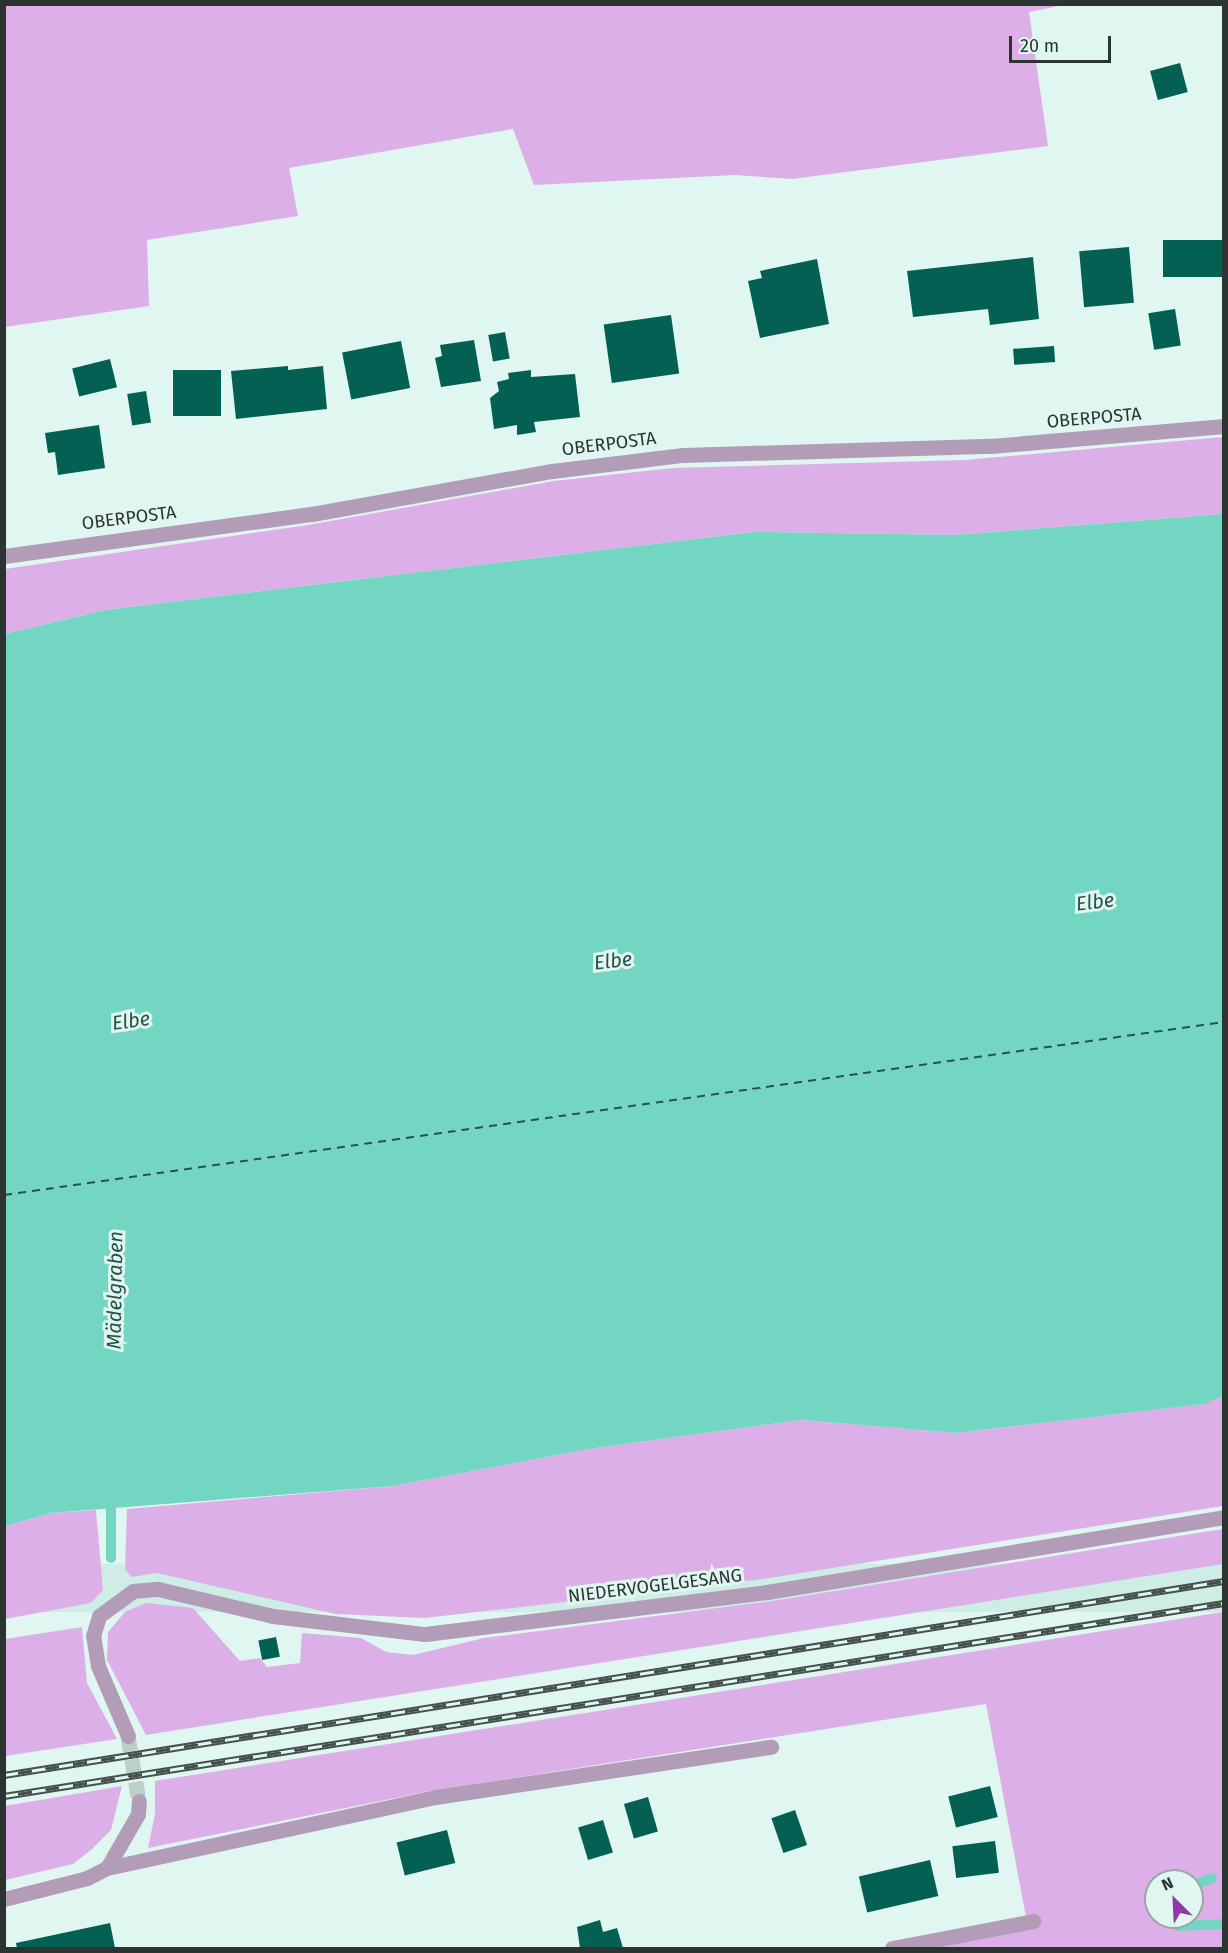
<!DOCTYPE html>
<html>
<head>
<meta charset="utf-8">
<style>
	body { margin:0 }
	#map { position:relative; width:1228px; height:1953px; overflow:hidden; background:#e0f6f0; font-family:"Fira Sans",sans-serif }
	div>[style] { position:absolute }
	.built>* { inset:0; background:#ceede5; transform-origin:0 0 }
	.green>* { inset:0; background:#ddafe8 }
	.water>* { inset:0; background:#73d6c2 }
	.stream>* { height:10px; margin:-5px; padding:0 5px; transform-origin:5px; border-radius:5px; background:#73d6c2 }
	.ferry>* { height:1.5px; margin-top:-0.75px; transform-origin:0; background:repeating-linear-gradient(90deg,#265249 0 8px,transparent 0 14px) }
	.building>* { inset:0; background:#046052; transform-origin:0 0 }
	.minor-tunnel>* { height:15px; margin-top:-7.5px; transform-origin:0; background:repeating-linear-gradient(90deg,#bccfca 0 15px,transparent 0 23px) }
	.minor>* { height:15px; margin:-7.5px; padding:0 7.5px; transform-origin:7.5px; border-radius:7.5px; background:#b29cb7 }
	.rail>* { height:7px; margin-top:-3.5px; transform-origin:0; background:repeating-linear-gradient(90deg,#e0f6f0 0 14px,#454f4c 0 28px); box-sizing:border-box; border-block:2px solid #454f4c }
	span { translate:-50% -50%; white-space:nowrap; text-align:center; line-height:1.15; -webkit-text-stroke:6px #e0f6f0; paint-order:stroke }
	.street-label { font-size:18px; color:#2c3432 }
	.water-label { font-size:20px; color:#265249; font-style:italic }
	.frame { position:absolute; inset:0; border:6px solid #2c3432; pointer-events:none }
	.north { position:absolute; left:1144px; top:1869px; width:60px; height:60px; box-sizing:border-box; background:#e0f6f0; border:2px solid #98a8a4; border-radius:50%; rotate:336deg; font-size:16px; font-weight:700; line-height:24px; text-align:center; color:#2c3432 }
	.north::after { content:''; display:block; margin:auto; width:21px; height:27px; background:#9139a4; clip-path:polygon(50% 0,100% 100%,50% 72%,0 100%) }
	.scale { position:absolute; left:1009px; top:36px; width:102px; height:27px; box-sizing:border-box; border:3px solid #2c3432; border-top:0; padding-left:8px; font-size:18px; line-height:21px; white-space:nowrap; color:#2c3432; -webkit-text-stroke:4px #e0f6f0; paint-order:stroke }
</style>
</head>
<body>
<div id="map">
	<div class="built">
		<i style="left:1223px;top:1564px;width:48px;height:1233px;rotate:90deg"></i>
	</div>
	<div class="green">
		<i style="clip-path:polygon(4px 5px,5px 4px,1064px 5px,1029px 12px,1048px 146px,792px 179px,735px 175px,534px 185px,513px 129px,289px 168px,298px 216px,147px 240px,149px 306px,5px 327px)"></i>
		<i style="clip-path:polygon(1223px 437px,1223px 514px,955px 535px,754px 532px,105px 610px,5px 634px,5px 569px,308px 525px,554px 481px,673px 468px,964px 460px)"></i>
		<i style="clip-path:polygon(1223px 1396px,1223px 1506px,763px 1579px,425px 1618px,335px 1614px,157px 1573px,131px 1577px,125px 1569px,127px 1509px,393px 1486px,595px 1448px,801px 1420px,956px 1433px,1203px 1404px)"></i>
		<i style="clip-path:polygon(96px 1510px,103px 1590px,91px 1603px,5px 1619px,5px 1526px,51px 1513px)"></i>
		<i style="clip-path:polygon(1223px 1529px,1223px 1564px,146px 1735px,107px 1660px,108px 1632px,125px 1612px,146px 1603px,193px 1608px,240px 1661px,260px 1658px,267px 1667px,300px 1663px,302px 1633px,361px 1638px,386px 1652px,413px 1655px,484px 1638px,772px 1601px)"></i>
		<i style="clip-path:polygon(evenodd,1223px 1612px,1223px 1948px,932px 1948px,1028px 1928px,986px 1704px,430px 1791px,148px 1848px,155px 1814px,155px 1781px,1223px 1612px,1156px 1881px,1192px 1881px,1192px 1917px,1156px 1917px,1156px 1881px)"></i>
		<i style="clip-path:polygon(82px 1627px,87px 1683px,117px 1739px,5px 1756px,5px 1639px)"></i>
		<i style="clip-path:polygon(122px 1786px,111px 1830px,92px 1849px,73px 1864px,5px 1880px,5px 1806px)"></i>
	</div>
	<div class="water">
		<i style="clip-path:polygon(1223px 514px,1223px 1396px,1204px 1404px,956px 1433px,801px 1420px,595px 1448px,393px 1486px,51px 1513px,5px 1526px,5px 634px,105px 610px,754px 532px,955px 535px)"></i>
	</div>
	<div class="stream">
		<i style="left:111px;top:1495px;width:63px;rotate:90deg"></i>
		<i style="left:1192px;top:1885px;width:21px;rotate:-19deg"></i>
		<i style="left:1175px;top:1917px;width:10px;rotate:66deg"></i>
		<i style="left:1179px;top:1926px;width:45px;rotate:-2.5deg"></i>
	</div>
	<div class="ferry">
		<i style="left:4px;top:1195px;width:1232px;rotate:-8.07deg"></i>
	</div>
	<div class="building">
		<i style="left:1180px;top:63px;width:30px;height:31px;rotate:75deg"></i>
		<i style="left:1224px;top:240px;width:37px;height:61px;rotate:90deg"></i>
		<i style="left:1129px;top:247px;width:56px;height:50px;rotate:85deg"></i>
		<i style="clip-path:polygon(1033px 257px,1039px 319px,990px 325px,988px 309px,913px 317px,907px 271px)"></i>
		<i style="clip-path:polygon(817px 259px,829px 324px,760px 338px,748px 281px,762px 278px,760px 271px)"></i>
		<i style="left:1175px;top:309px;width:37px;height:27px;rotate:81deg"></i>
		<i style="left:671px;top:315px;width:59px;height:68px;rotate:82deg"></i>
		<i style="left:505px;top:332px;width:27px;height:17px;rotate:80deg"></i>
		<i style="clip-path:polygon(474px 340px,481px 381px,441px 387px,435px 358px,442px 356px,440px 345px)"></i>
		<i style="left:401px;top:341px;width:48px;height:60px;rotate:79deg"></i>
		<i style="left:1054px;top:346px;width:16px;height:41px;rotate:86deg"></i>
		<i style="left:110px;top:359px;width:29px;height:39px;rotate:76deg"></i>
		<i style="clip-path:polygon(288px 366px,288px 370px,323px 366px,327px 409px,236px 419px,231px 371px)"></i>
		<i style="left:221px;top:370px;width:46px;height:48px;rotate:90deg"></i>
		<i style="clip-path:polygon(531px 370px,531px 377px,575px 374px,580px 417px,534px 422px,536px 432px,517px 435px,517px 425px,494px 429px,490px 398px,499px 391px,497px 382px,509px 379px,508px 373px)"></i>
		<i style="left:146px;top:391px;width:32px;height:19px;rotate:81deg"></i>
		<i style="clip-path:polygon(99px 425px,105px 468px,58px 475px,55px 452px,48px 453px,45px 433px)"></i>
		<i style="left:276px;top:1637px;width:20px;height:18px;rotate:79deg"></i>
		<i style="left:990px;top:1786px;width:32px;height:43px;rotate:76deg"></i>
		<i style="left:648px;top:1797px;width:36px;height:25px;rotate:74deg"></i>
		<i style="left:795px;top:1810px;width:37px;height:25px;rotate:71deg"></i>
		<i style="left:603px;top:1820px;width:34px;height:26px;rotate:73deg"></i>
		<i style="left:447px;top:1830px;width:34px;height:52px;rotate:76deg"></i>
		<i style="left:995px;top:1841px;width:32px;height:43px;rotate:83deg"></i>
		<i style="left:930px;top:1860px;width:37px;height:73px;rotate:77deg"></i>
		<i style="clip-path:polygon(600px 1920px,603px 1932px,617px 1928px,623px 1948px,580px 1948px,577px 1927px)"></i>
		<i style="clip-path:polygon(110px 1923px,115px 1948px,17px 1948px,16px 1943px)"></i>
	</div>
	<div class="minor-tunnel">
		<i style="left:128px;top:1736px;width:66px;rotate:80.4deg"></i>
	</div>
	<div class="minor">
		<i style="left:4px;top:556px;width:311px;rotate:-7.8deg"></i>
		<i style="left:312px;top:514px;width:244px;rotate:-10.2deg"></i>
		<i style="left:552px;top:471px;width:132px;rotate:-7deg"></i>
		<i style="left:683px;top:455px;width:308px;rotate:-1.7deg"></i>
		<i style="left:991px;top:446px;width:234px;rotate:-4.9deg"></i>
		<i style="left:128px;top:1736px;width:76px;rotate:-113.2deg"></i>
		<i style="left:98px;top:1666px;width:30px;rotate:-99deg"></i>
		<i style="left:93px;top:1636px;width:21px;rotate:-73deg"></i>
		<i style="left:99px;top:1616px;width:42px;rotate:-36.3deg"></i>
		<i style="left:133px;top:1591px;width:25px;rotate:-5deg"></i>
		<i style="left:158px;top:1589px;width:118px;rotate:13.2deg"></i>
		<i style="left:273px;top:1616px;width:153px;rotate:6.8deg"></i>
		<i style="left:425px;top:1634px;width:345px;rotate:-7deg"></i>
		<i style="left:767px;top:1592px;width:463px;rotate:-9.3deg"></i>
		<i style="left:107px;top:1868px;width:336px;rotate:-12.2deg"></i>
		<i style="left:435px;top:1797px;width:340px;rotate:-8.5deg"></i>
		<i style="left:4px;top:1899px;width:86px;rotate:-14.2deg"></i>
		<i style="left:87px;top:1878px;width:22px;rotate:-27deg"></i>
		<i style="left:107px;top:1868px;width:62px;rotate:-60.1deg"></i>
		<i style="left:138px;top:1814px;width:13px;rotate:-86deg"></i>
		<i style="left:892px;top:1948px;width:144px;rotate:-10.8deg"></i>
	</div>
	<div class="rail">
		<i style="left:4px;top:1775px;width:1235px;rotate:-9.04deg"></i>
		<i style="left:4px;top:1796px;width:1235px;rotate:-8.99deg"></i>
	</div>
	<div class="street-label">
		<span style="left:1094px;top:418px;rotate:-5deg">OBERPOSTA</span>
		<span style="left:609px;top:444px;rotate:-7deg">OBERPOSTA</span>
		<span style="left:129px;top:518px;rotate:-7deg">OBERPOSTA</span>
		<span style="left:655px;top:1586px;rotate:-7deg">NIEDERVOGELGESANG</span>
	</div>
	<div class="water-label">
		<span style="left:1095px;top:902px;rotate:-7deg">Elbe</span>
		<span style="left:613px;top:961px;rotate:-7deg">Elbe</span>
		<span style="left:131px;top:1021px;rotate:-8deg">Elbe</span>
		<span style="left:115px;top:1290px;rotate:-89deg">Mädelgraben</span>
	</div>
	<div class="frame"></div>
	<div class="north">N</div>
	<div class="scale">20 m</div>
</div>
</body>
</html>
